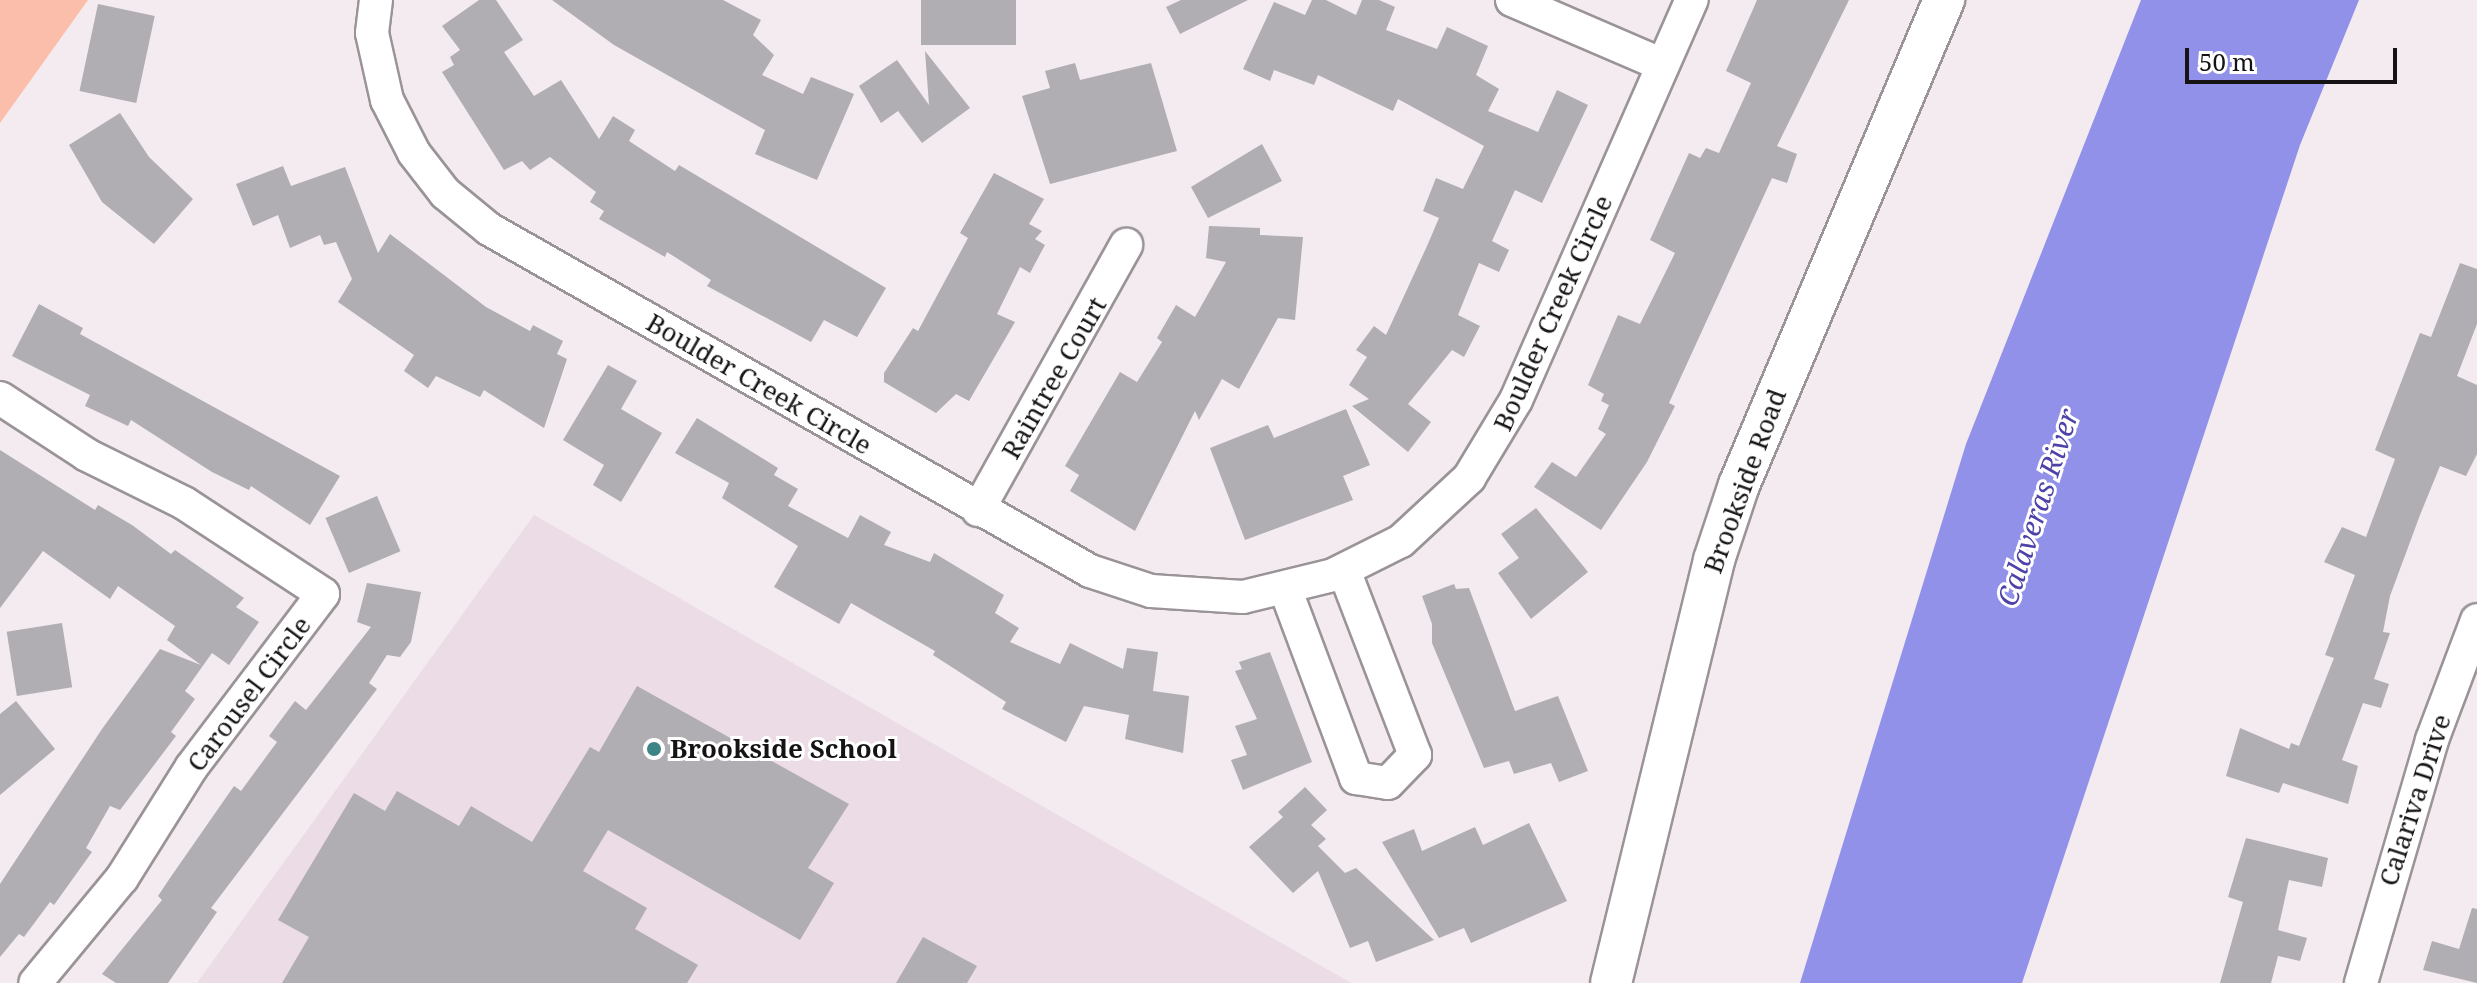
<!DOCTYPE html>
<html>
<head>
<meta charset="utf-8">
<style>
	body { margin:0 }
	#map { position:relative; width:2477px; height:983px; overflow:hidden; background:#f3ebf0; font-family:"Noto Serif",serif }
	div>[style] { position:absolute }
	.built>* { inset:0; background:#ebdce5 }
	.green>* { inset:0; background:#fabeaa }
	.water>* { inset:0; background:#9291e9 }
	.building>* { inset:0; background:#b0adb3; transform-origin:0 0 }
	.roads { filter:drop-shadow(2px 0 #9a9397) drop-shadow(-2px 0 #9a9397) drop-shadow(0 2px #9a9397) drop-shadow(0 -2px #9a9397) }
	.minor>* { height:32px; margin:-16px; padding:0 16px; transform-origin:16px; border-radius:16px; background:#fff }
	.tertiary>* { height:40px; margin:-20px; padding:0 20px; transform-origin:20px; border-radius:20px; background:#fff }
	.dots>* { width:22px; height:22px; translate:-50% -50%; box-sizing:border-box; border:4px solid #fff; border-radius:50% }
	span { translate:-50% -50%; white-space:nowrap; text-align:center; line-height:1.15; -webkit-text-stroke:6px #fff; paint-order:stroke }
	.street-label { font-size:26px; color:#161315 }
	.poi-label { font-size:26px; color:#161315; font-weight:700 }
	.left { translate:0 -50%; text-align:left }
	.water-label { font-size:28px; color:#4d42a8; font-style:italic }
	.scale { position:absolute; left:2185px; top:48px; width:212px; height:36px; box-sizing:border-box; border:4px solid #161315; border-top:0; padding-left:10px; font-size:24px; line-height:28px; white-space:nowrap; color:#161315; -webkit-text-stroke:6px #fff; paint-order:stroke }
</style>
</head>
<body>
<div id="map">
	<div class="built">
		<i style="clip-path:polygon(534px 515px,1351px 983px,197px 983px)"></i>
	</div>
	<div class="green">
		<i style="clip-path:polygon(0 0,88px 0,0 123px)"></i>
	</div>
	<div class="water">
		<i style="clip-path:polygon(2141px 0,2359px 0,2300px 145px,2022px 983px,1800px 983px,1966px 444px)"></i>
	</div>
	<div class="building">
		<i style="clip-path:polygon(479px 0,496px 0,523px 40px,504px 52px,534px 96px,561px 80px,599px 139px,613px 116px,635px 130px,629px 141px,675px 171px,679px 165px,886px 288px,857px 337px,824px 320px,811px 342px,707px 286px,711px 280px,667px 252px,665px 257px,599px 219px,604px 211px,590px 202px,596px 192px,550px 157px,530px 170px,522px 161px,504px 170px,442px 72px,454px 65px,450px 57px,460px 50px,442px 26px)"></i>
		<i style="clip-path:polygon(552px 0,723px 0,761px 20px,753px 35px,774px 55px,762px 75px,803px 94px,811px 77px,854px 94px,817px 180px,755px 154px,765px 130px,614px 45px)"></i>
		<i style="left:921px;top:0;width:95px;height:45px"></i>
		<i style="clip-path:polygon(1181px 0,1248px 0,1180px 34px,1166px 7px)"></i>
		<i style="clip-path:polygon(1312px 0,1326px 0,1356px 15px,1362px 0,1379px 0,1395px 7px,1386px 30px,1437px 49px,1447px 27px,1488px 46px,1476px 75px,1499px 89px,1488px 111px,1538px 132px,1557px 90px,1588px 105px,1542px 203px,1515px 190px,1492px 241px,1509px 250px,1499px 272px,1479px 263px,1458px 315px,1480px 326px,1464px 357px,1452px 350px,1408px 404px,1431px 422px,1408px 452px,1352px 406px,1369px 399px,1349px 385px,1367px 357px,1356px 350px,1374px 326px,1386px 335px,1427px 246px,1439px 218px,1423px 211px,1436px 178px,1463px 189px,1484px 146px,1398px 99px,1393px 111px,1318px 75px,1314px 85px,1274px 70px,1270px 81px,1243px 69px,1274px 2px,1305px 15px)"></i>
		<i style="clip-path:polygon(1757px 0,1849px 0,1777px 146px,1797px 154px,1787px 183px,1772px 178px,1669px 403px,1675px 406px,1647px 462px,1601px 530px,1534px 487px,1552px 462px,1576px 477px,1606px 434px,1598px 429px,1609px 405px,1601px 401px,1604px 394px,1588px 385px,1618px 315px,1640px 324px,1675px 253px,1650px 240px,1689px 153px,1700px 158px,1706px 148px,1719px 153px,1751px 83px,1726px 71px)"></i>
		<i style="left:98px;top:4px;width:58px;height:89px;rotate:12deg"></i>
		<i style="clip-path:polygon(925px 51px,970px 108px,922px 143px,898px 111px,881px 123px,859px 86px,897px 60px,929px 105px)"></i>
		<i style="clip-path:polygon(1075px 63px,1080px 80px,1151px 63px,1177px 151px,1050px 184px,1022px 96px,1050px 88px,1045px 71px)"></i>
		<i style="clip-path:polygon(120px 113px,149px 157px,193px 199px,154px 244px,102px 202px,69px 145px)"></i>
		<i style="clip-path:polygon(1262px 144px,1282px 181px,1208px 218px,1191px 187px)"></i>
		<i style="clip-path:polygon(283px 166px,291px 186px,345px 167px,378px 253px,390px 234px,486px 307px,530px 331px,533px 325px,563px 341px,557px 354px,567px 359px,544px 428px,484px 390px,480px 397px,436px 376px,428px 388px,404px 371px,414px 355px,338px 302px,352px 279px,336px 242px,324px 245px,320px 235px,290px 248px,278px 215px,253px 226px,236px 184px)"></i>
		<i style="clip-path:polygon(994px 173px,1044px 199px,1029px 224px,1042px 231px,1035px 239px,1045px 245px,1030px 273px,1020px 267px,997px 314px,1015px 322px,969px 401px,956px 394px,936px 413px,884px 382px,884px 373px,913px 328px,918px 331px,968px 238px,960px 233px)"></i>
		<i style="clip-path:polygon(1209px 226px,1260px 228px,1260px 235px,1303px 237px,1295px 320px,1278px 318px,1239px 389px,1222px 379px,1199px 420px,1195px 411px,1135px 531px,1070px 491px,1079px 475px,1065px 466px,1120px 372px,1137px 382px,1162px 342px,1157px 338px,1176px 305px,1195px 317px,1226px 262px,1206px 258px)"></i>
		<i style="clip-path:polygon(2460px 263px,2477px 269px,2477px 324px,2457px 376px,2477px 385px,2477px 454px,2466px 476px,2440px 466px,2420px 515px,2390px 596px,2383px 632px,2390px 633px,2374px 679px,2389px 684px,2381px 708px,2363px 703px,2342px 760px,2358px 766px,2348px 804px,2283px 783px,2279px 793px,2226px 776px,2240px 728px,2289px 749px,2291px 743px,2299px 746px,2334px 658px,2325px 655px,2355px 575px,2324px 562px,2342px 527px,2366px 537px,2395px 459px,2375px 450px,2420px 333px,2431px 337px)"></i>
		<i style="clip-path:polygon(39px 304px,83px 328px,80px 334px,340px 476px,310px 525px,251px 486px,249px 490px,212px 472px,131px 420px,128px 426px,85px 406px,90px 395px,12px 356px)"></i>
		<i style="clip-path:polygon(608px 365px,637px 381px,621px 409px,662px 433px,621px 502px,593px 485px,604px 465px,563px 440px)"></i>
		<i style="clip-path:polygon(1346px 409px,1370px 465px,1343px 476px,1353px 500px,1245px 540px,1210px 448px,1268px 425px,1274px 438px)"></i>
		<i style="clip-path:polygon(697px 418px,778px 468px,774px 475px,798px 489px,788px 506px,848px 538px,860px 515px,891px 532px,884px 545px,930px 562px,934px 553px,1004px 595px,995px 613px,1019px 628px,1010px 642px,1060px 664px,1070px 643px,1123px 669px,1127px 648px,1158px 652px,1153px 691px,1189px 696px,1183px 753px,1125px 739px,1129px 715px,1084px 706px,1066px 742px,1002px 709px,1006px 702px,933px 655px,935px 651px,851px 603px,839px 624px,774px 587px,798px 546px,722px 498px,729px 483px,675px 453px)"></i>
		<i style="clip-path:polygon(0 450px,95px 510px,98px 505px,132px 525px,171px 554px,175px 550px,244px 598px,236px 607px,259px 622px,229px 665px,212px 653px,185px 691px,195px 699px,171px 732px,176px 736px,120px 810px,110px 806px,86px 848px,92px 852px,54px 905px,50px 902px,24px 937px,19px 934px,0 957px,0 884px,102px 729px,160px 649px,201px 665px,167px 640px,175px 626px,118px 586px,110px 599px,43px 551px,0 608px)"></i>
		<i style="left:377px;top:496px;width:60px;height:56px;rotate:67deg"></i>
		<i style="clip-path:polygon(1536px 508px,1588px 572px,1531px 619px,1498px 573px,1519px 558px,1501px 534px)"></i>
		<i style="clip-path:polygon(367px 583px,421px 592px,411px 642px,400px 657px,387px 655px,369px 683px,377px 689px,211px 908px,217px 912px,168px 983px,116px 983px,102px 974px,162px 900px,158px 896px,170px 878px,234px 786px,241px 791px,277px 742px,269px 736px,295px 701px,306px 710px,371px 627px,357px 622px)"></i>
		<i style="clip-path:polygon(1454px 584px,1456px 589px,1469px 588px,1515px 711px,1558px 696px,1588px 771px,1559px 782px,1551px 763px,1514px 774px,1509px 761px,1484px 768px,1432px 643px,1432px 624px,1422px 596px)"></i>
		<i style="left:62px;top:623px;width:65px;height:56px;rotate:81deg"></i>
		<i style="clip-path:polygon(1270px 652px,1312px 762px,1243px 790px,1231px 760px,1247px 755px,1235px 726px,1257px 719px,1235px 671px,1242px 669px,1239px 662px)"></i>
		<i style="clip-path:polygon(637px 686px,849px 804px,808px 868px,834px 883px,800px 940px,608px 830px,583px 871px,647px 908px,635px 929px,698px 965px,687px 983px,282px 983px,309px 937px,278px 920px,354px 793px,385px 811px,397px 791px,459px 826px,471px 806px,532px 842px,590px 747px,599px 752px)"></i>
		<i style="clip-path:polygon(16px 701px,55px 749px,0 795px,0 714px)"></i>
		<i style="clip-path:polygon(1305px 787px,1327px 810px,1311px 825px,1326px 839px,1318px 846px,1345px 873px,1356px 868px,1434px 940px,1376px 962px,1368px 941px,1350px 948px,1318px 871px,1293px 893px,1249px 847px,1283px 817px,1278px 812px)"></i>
		<i style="clip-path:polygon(1529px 823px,1567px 901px,1471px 943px,1464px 928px,1439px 938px,1382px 842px,1414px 829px,1422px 851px,1475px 827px,1483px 845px)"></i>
		<i style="clip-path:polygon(2246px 838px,2328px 858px,2322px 887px,2289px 880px,2278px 930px,2307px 938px,2300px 961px,2278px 956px,2271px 983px,2220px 983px,2243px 902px,2228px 897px)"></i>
		<i style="clip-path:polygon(2472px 908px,2477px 909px,2477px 983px,2423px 970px,2432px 941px,2459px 949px)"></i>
		<i style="clip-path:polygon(923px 937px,977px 966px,967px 983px,896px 983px)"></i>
	</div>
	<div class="roads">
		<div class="minor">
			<i style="left:376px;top:0;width:33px;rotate:97deg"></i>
			<i style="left:372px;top:33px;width:69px;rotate:77.4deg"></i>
			<i style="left:387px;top:100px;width:59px;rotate:63deg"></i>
			<i style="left:414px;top:153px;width:51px;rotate:52.2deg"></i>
			<i style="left:445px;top:193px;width:57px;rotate:39.3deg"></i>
			<i style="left:489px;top:229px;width:691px;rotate:29.64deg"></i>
			<i style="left:1090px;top:571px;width:64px;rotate:18.2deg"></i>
			<i style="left:1151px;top:591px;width:92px;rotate:3.7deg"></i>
			<i style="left:1243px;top:597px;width:93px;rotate:-13.7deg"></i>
			<i style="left:1333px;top:575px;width:76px;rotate:-26.6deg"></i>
			<i style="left:1401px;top:541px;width:93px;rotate:-42.8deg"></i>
			<i style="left:1469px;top:478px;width:91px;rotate:-58.9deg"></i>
			<i style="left:1516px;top:400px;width:437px;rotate:-66.3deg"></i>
			<i style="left:1512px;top:0;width:164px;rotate:23.3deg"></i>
			<i style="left:0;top:398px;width:104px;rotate:33.2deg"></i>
			<i style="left:87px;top:455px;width:108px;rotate:26.3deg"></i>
			<i style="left:184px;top:503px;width:166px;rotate:33.2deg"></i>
			<i style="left:323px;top:594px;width:218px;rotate:127.2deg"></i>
			<i style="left:191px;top:768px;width:130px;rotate:122.1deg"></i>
			<i style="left:122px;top:878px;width:136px;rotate:129.6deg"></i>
			<i style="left:978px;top:510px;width:304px;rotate:-60.8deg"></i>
			<i style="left:1285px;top:588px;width:203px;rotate:69.5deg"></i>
			<i style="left:1356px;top:778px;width:32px;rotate:9deg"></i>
			<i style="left:1388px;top:783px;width:39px;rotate:-46deg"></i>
			<i style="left:1415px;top:755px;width:198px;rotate:-111deg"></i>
			<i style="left:2361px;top:983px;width:253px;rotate:-73.7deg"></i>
			<i style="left:2432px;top:740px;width:128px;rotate:-69.4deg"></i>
		</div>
		<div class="tertiary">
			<i style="left:1611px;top:983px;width:435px;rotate:-76.3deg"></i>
			<i style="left:1714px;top:560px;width:79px;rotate:-71.6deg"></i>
			<i style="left:1739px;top:485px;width:527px;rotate:-67.09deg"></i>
		</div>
	</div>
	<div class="dots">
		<i style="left:654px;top:749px;background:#3c8485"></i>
	</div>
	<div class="street-label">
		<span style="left:1553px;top:313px;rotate:-66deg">Boulder Creek Circle</span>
		<span style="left:1054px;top:378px;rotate:-60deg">Raintree Court</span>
		<span style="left:759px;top:384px;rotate:30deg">Boulder Creek Circle</span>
		<span style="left:1745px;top:481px;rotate:-70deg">Brookside Road</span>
		<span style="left:249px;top:694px;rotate:-53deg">Carousel Circle</span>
		<span style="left:2415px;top:800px;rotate:-72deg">Calariva Drive</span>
	</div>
	<div class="poi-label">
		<span class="left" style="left:670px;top:749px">Brookside School</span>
	</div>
	<div class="water-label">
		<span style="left:2037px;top:507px;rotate:-72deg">Calaveras River</span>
	</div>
	<div class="scale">50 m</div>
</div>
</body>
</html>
